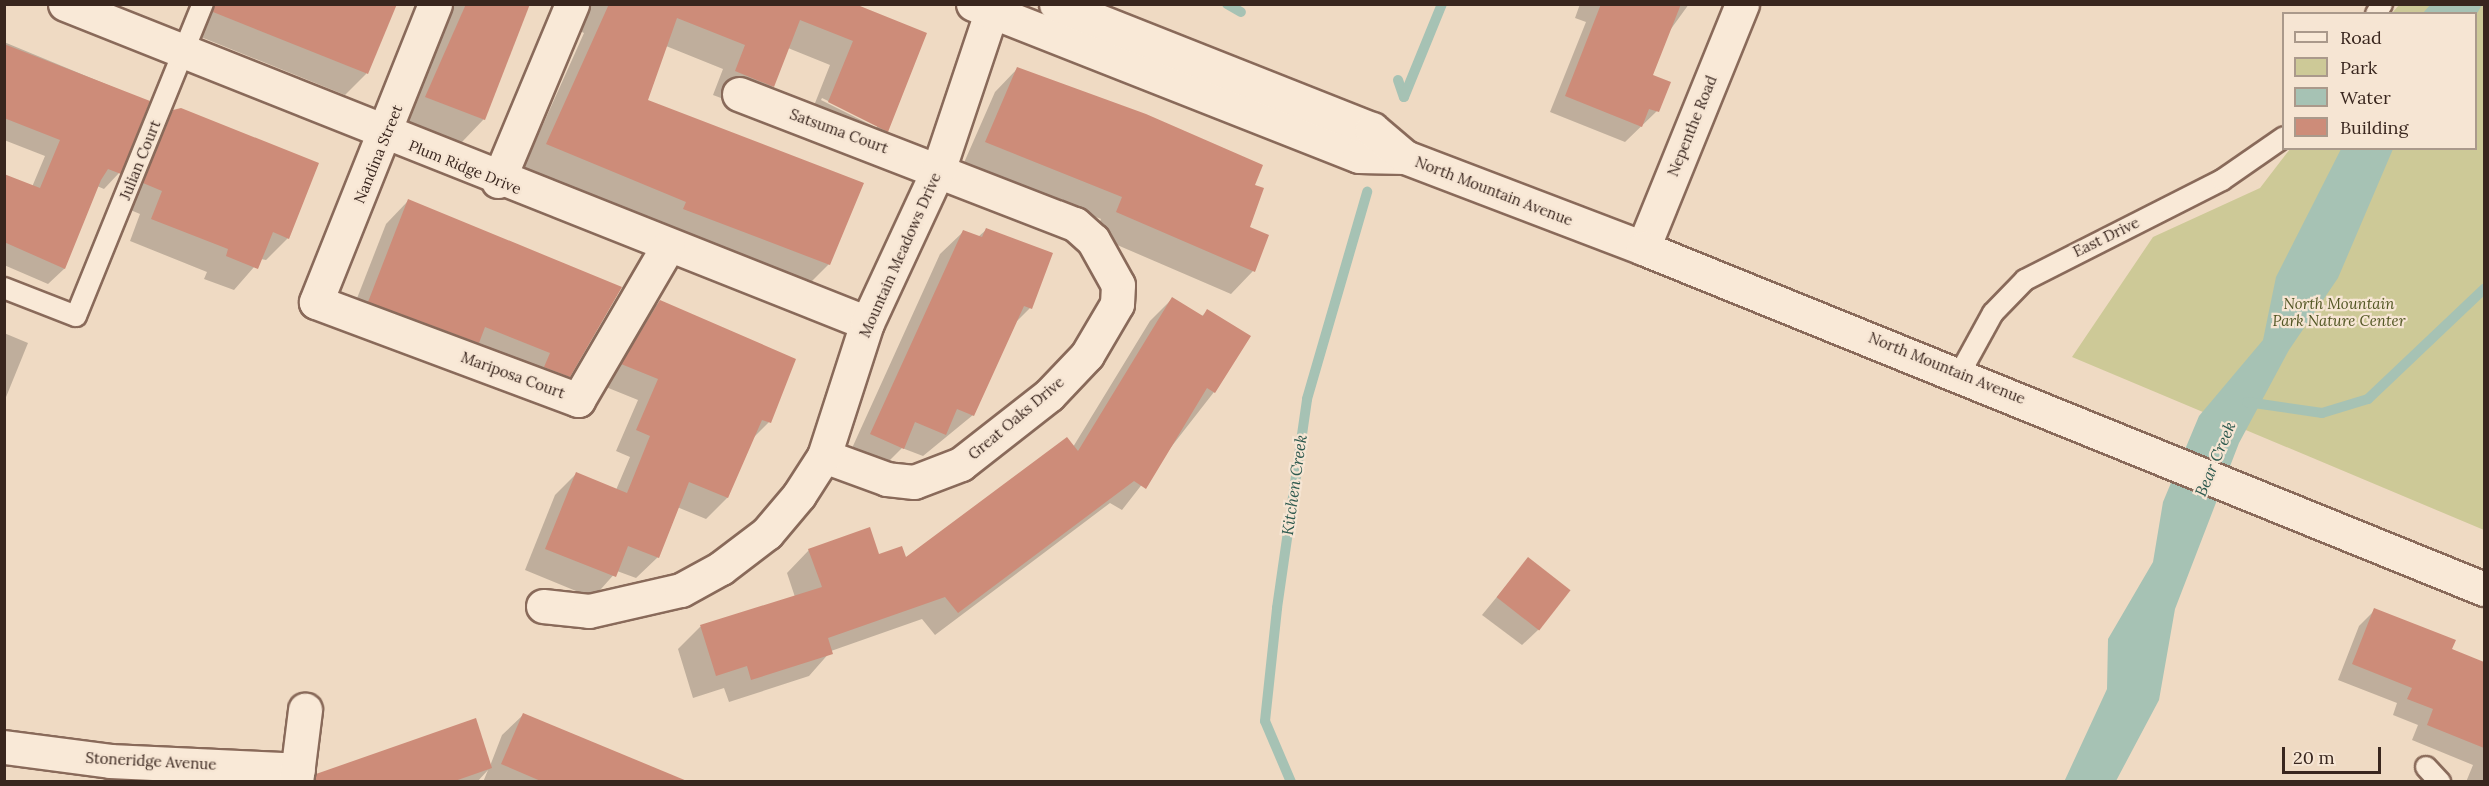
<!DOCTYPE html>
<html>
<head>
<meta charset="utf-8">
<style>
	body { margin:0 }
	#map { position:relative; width:2489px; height:786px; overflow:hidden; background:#efdac3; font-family:Lora,serif }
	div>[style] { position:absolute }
	.green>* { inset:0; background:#cdc997 }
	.water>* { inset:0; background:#a6c2b4 }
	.shadow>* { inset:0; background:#0003 }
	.stream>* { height:10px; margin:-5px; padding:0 5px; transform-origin:5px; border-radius:5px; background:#a6c2b4 }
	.building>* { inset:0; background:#cd8c79; transform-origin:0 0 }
	.roads { filter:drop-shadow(2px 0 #896a5a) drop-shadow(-2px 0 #896a5a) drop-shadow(0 2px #896a5a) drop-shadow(0 -2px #896a5a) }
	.service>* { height:20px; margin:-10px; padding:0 10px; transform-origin:10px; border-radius:10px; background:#f9e9d7 }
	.minor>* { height:33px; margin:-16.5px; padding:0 16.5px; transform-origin:16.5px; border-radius:16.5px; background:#f9e9d7 }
	.tertiary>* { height:33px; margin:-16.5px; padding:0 16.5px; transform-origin:16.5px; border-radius:16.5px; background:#f9e9d7 }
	span { translate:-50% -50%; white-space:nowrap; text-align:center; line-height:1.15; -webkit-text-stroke:4.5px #f6e5d3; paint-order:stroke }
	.street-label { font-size:15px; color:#39261e }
	.park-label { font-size:15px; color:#525624; font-style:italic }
	.water-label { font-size:16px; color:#2d594e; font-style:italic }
	.frame { position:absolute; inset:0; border:6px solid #39261e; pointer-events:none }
	.legend { position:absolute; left:2282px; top:12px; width:195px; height:138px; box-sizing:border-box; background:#f6e5d3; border:2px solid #aa998b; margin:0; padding:8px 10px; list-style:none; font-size:18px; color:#39261e }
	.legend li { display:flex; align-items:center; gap:12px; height:30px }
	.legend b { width:30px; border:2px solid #aa998b }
	.scale { position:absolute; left:2282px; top:747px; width:99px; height:27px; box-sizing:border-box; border:3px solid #39261e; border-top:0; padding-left:8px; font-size:18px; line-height:21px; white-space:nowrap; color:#39261e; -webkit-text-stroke:4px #f6e5d3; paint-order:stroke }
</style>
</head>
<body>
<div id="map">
	<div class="green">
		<i style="clip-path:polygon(2399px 5px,2484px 5px,2484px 530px,2072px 357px,2153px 237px,2260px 188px,2290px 149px,2476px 148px,2476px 14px,2392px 13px)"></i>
	</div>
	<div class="water">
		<i style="clip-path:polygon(2430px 5px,2430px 4px,2482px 5px,2476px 15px,2423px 13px)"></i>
		<i style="clip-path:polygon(2341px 149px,2393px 149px,2338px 278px,2289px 350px,2239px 443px,2175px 609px,2159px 700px,2116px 781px,2064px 782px,2107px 689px,2108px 639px,2153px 562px,2163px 502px,2199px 416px,2263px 340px,2276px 277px)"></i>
	</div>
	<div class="shadow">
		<i style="clip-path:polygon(207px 4px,395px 4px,366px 74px,345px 95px,196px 35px)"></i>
		<i style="clip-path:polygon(449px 4px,529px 4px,484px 119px,461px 143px,402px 120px)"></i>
		<i style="clip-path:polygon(evenodd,589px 4px,853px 4px,887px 131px,864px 154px,806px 126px,830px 65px,788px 48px,773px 86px,750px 109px,713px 95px,723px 69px,666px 46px,646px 101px,829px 264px,805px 288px,524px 167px,584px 33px,578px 30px,589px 4px,822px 98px,877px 125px,877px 128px,821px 100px,822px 98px)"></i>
		<i style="clip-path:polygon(1580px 4px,1689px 4px,1668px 33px,1651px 76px,1657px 111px,1625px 142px,1550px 112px,1586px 22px,1575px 18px)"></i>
		<i style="clip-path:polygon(4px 42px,149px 102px,119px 173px,104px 189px,97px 186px,64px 269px,48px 284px,4px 265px,4px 175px,32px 187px,45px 156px,4px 140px)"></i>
		<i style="clip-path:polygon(1017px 69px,1253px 186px,1248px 228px,1267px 236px,1253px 271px,1231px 294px,1094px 235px,1101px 219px,963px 165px,995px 92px)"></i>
		<i style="clip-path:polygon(174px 111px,288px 238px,266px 260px,261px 259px,234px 290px,204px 279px,207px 272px,130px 241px,140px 214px,121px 206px,151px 134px)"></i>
		<i style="clip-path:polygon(408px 201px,620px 288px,569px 376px,546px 399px,347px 324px,386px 224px)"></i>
		<i style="clip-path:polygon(986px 230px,1030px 308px,1016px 322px,973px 415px,923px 456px,902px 448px,880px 470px,848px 457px,940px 254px,963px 232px,978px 237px)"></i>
		<i style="clip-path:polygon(1172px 299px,1201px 317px,1208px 310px,1214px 392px,1122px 510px,1110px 503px,935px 635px,922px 619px,831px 651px,809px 676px,729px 702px,724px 688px,693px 698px,678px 649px,700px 627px,795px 597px,787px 573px,809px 550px,905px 559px,1073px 447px,1150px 321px)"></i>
		<i style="clip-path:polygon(660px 301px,794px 360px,769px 422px,751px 440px,727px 498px,706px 519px,677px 507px,658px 557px,636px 578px,617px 571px,593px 598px,525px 570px,555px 495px,576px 474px,616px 490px,630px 457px,616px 451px,638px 400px,601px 385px,639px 323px)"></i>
		<i style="clip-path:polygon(4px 333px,28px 343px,4px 402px)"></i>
		<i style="clip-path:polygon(1528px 559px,1538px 630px,1522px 645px,1482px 615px)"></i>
		<i style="clip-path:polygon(2375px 610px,2484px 666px,2484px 782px,2466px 782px,2473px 765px,2412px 740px,2418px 725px,2393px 715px,2397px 703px,2338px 680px,2359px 626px)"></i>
		<i style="clip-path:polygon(523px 715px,685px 782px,483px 782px,488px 770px,477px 782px,319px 782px,490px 766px,502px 735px)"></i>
	</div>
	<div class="stream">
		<i style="left:1227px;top:4px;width:16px;rotate:30deg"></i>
		<i style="left:1398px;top:80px;width:18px;rotate:71deg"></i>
		<i style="left:1404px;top:97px;width:100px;rotate:-67.8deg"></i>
		<i style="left:2247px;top:402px;width:76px;rotate:8.3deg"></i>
		<i style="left:2322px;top:413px;width:48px;rotate:-16.9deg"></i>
		<i style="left:2368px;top:399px;width:160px;rotate:-43.5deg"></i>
		<i style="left:1291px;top:782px;width:66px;rotate:-113.1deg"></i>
		<i style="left:1265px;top:721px;width:114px;rotate:-83.9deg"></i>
		<i style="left:1277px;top:608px;width:211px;rotate:-81.8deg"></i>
		<i style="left:1307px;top:399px;width:216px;rotate:-73.8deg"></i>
	</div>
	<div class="building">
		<i style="clip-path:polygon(215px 4px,397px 4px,368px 74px,213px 12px)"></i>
		<i style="clip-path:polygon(466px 4px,530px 4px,485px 120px,425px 97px)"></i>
		<i style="clip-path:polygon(609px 4px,855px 4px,927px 33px,888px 132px,828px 102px,853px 41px,800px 20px,774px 87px,735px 71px,745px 45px,677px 18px,648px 100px,864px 183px,830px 265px,683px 209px,686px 202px,546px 144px)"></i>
		<i style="clip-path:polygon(1601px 4px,1681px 4px,1653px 75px,1671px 82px,1659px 112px,1649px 109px,1642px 127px,1565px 96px)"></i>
		<i style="clip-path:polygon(4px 44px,150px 101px,121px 174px,108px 169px,101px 180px,65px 269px,4px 242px,4px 174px,40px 188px,60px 140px,4px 118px)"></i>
		<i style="clip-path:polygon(1017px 67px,1146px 114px,1263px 165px,1255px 185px,1264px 188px,1250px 227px,1269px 235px,1255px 272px,1116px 212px,1122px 197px,985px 142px)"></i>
		<i style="clip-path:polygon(181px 108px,319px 163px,289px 239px,273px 232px,258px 269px,226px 256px,228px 249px,151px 219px,162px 191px,143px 183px,173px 110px)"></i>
		<i style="clip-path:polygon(408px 199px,622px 287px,570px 377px,544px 367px,550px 353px,485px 327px,479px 343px,368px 302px)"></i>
		<i style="clip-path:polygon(986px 228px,1053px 253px,1032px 309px,1024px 306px,974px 416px,957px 409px,946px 435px,915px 422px,904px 449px,870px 434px,963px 230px,982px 237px)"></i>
		<i style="clip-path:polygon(1172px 297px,1203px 316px,1207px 309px,1251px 336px,1215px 393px,1207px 388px,1146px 489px,1134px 481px,958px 613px,945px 597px,828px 638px,833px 654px,751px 680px,747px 666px,716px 676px,700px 625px,822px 587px,808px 549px,870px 527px,879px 554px,902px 546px,906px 557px,1067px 437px,1078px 451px)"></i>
		<i style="clip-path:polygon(660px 300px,796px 359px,771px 423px,762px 420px,728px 498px,689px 482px,659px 558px,628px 546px,616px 577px,545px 549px,576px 472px,627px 493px,650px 436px,636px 430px,658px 379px,621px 364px)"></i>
		<i style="left:1528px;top:557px;width:54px;height:51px;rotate:38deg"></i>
		<i style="clip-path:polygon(2374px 608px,2456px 640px,2452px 649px,2484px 662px,2484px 748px,2427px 725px,2433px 709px,2407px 699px,2412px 688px,2352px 664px)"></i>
		<i style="clip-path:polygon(523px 713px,687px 781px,687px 782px,543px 782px,501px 764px)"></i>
		<i style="clip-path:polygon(476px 718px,492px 768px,452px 782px,315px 782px,316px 774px)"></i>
	</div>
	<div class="roads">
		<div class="service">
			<i style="left:2376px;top:14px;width:12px;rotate:-59deg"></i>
			<i style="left:4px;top:288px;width:77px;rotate:21.3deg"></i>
			<i style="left:76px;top:316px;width:337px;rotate:-67.9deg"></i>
			<i style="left:1960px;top:373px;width:68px;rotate:-61.2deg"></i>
			<i style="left:1993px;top:313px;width:46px;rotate:-45.9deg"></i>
			<i style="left:2025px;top:280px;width:221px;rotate:-26.9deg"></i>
			<i style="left:2222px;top:180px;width:75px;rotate:-34.7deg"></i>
			<i style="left:2426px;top:767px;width:21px;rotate:47deg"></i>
		</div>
		<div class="minor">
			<i style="left:65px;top:4px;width:863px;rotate:21.69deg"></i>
			<i style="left:435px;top:4px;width:321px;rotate:111.8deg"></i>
			<i style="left:316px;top:302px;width:280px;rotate:20.5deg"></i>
			<i style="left:578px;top:400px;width:178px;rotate:-59.7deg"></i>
			<i style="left:739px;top:94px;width:360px;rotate:21.2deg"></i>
			<i style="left:1075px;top:224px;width:24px;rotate:42deg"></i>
			<i style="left:1093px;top:240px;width:51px;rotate:60.9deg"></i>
			<i style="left:1118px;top:285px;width:19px;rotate:93deg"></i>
			<i style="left:1117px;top:304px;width:59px;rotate:120.5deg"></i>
			<i style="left:1087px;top:355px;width:55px;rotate:133.5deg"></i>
			<i style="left:1049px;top:395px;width:112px;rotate:141.9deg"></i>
			<i style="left:961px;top:464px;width:50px;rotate:159deg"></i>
			<i style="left:914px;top:482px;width:27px;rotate:-174deg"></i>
			<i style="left:887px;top:479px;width:67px;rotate:-159.9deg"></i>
			<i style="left:498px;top:181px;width:192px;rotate:-67.3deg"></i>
			<i style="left:1643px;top:248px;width:263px;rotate:-67.9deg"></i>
			<i style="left:543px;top:606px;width:46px;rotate:6.2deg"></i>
			<i style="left:589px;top:611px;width:94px;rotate:-12.9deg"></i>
			<i style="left:681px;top:590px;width:46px;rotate:-28.8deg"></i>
			<i style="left:721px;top:568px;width:58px;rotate:-37.3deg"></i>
			<i style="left:767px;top:533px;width:50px;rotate:-49.9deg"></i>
			<i style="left:799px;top:495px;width:46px;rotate:-57.3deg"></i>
			<i style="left:824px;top:456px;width:140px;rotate:-72.1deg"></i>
			<i style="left:867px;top:323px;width:171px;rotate:-65.1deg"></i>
			<i style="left:939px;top:168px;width:173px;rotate:-71.5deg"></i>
			<i style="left:4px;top:747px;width:107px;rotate:7.5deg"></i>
			<i style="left:110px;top:761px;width:188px;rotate:2.7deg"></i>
			<i style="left:296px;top:782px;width:73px;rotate:-82.9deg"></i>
		</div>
		<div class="tertiary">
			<i style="left:973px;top:4px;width:415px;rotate:21.5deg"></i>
			<i style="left:1359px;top:156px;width:46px;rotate:1.2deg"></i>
			<i style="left:1405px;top:157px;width:255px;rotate:20.9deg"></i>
			<i style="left:1643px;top:248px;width:908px;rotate:22.07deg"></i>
			<i style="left:1056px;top:4px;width:340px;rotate:21.6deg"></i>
			<i style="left:1372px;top:129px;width:43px;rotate:40.3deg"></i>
		</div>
	</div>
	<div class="street-label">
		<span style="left:1692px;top:126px;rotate:-68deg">Nepenthe Road</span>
		<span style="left:839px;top:131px;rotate:20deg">Satsuma Court</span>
		<span style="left:378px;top:154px;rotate:-68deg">Nandina Street</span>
		<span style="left:140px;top:160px;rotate:-68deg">Julian Court</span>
		<span style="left:465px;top:167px;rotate:22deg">Plum Ridge Drive</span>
		<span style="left:1494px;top:191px;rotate:21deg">North Mountain Avenue</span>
		<span style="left:2106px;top:237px;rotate:-26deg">East Drive</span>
		<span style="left:900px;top:255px;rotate:-66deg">Mountain Meadows Drive</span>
		<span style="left:1947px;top:368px;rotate:22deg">North Mountain Avenue</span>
		<span style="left:513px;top:375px;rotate:20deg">Mariposa Court</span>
		<span style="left:1016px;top:418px;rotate:-40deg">Great Oaks Drive</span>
		<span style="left:151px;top:761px;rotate:3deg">Stoneridge Avenue</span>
	</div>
	<div class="park-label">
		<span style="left:2339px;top:312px">North Mountain<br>Park Nature Center</span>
	</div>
	<div class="water-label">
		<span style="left:2215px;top:459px;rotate:-67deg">Bear Creek</span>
		<span style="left:1294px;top:485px;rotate:-82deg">Kitchen Creek</span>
	</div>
	<div class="frame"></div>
	<ul class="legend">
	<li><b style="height:8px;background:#f9e9d7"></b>Road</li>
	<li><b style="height:16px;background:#cdc997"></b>Park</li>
	<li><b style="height:16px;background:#a6c2b4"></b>Water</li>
	<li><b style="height:16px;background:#cd8c79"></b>Building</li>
	</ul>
	<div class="scale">20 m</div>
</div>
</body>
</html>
